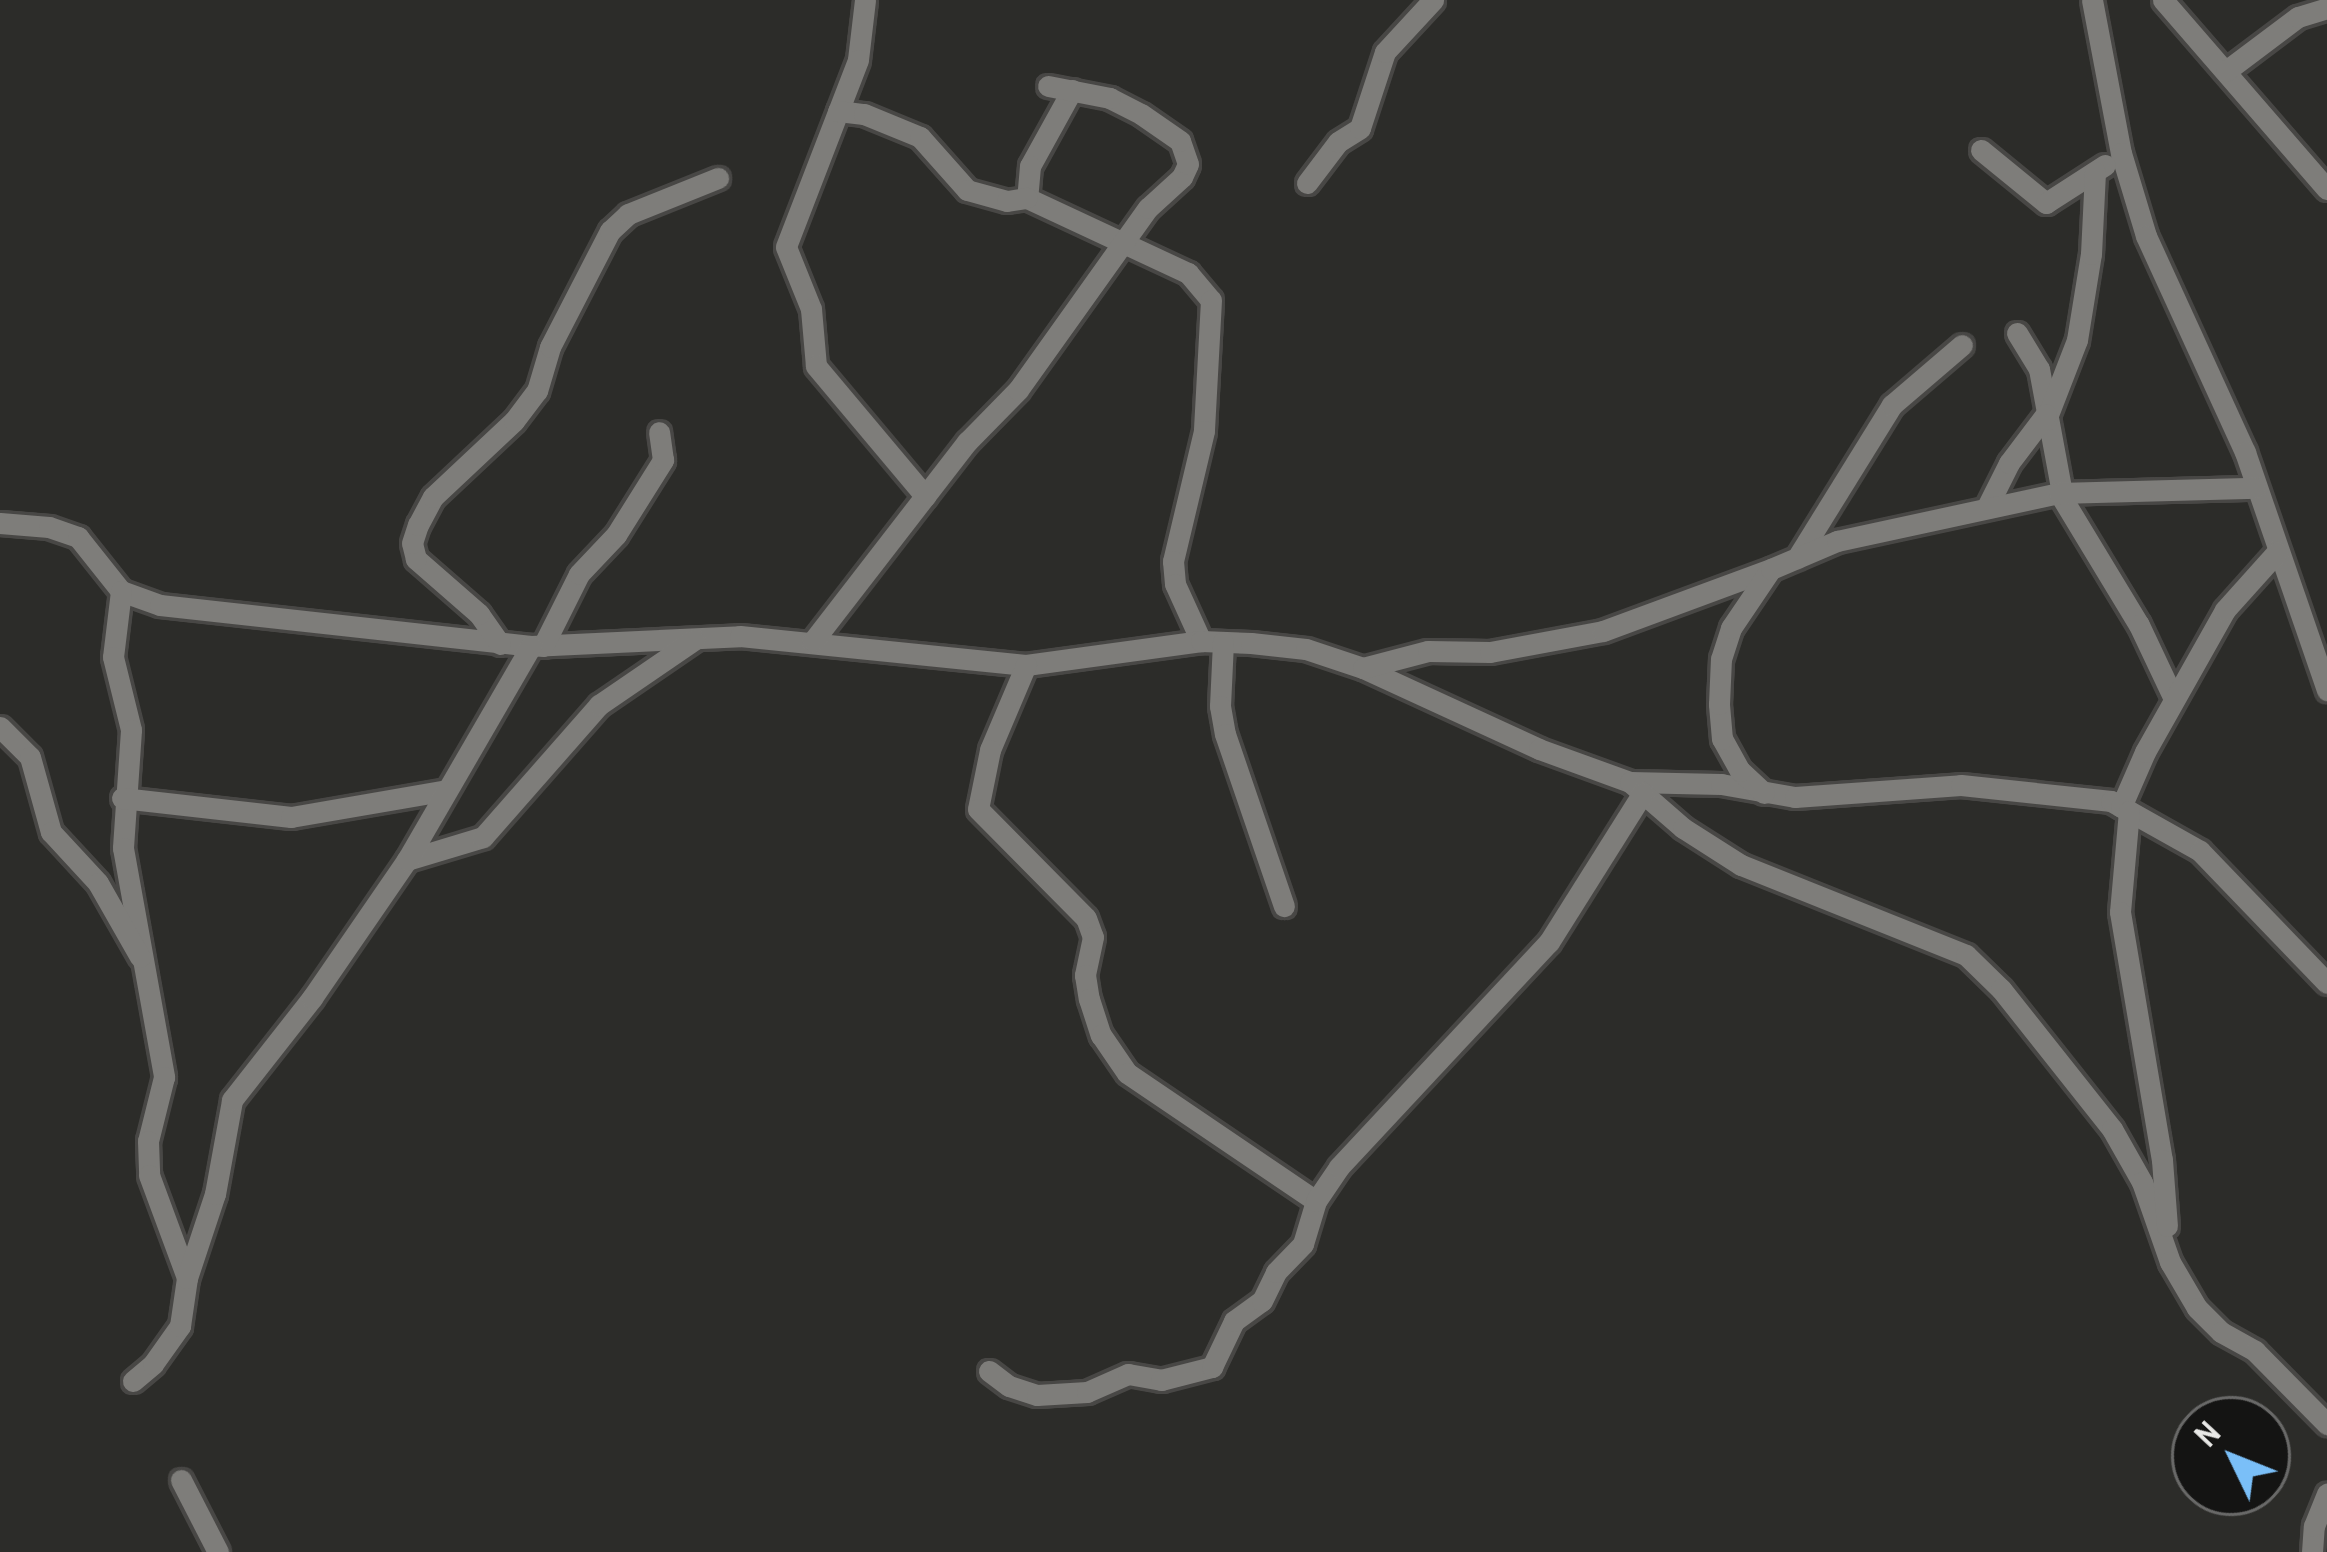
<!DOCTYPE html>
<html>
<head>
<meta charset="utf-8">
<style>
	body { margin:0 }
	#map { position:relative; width:2327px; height:1552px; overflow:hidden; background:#2c2c29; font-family:"Archivo Narrow",sans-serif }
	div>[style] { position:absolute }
	.roads { filter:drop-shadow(3px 0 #484745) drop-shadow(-3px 0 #484745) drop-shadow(0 3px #484745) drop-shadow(0 -3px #484745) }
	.street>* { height:21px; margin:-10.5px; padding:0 10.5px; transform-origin:10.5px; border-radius:10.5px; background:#7e7d7a }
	span { translate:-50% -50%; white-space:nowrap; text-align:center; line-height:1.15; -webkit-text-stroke:12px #141413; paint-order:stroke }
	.north { position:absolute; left:2171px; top:1396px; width:120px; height:120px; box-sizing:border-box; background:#141413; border:3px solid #696968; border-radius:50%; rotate:313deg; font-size:33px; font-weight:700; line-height:48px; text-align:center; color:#e9e9e7 }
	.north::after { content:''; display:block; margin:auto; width:42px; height:54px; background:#7abff8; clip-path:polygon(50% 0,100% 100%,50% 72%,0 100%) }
</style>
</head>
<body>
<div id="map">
	<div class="roads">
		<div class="street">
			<i style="left:865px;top:0;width:60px;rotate:96.7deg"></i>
			<i style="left:858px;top:60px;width:200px;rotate:111.1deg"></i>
			<i style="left:786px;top:247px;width:67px;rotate:68deg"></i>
			<i style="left:811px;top:309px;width:57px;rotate:85deg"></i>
			<i style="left:816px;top:366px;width:170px;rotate:50deg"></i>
			<i style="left:2092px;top:0;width:156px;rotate:79.3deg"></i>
			<i style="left:2121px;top:153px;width:87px;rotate:73.2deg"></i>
			<i style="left:2146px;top:236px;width:238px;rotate:65.4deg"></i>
			<i style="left:2245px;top:452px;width:252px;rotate:71deg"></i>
			<i style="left:2163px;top:0;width:250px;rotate:49.1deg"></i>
			<i style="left:2226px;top:71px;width:90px;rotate:-36.9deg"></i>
			<i style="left:2298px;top:17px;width:30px;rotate:-17deg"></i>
			<i style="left:1072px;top:90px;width:87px;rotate:118.9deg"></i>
			<i style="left:1030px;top:166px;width:32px;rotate:95deg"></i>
			<i style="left:1027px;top:198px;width:178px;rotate:25deg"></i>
			<i style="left:1188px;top:273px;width:35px;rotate:50deg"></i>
			<i style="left:1211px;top:300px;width:131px;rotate:93.1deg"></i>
			<i style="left:1204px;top:431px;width:134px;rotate:103.4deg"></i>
			<i style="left:1173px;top:561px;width:23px;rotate:85deg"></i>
			<i style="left:1175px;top:584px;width:63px;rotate:65.5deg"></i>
			<i style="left:838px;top:111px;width:26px;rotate:7deg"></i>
			<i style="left:864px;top:114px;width:61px;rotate:22.3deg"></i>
			<i style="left:920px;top:137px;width:71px;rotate:48.4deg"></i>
			<i style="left:967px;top:190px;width:41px;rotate:15.4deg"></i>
			<i style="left:1007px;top:201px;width:20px;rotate:-9deg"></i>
			<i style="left:1981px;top:150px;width:84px;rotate:39.2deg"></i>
			<i style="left:2046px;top:203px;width:70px;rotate:-32.8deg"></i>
			<i style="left:1307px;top:183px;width:51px;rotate:-52.9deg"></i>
			<i style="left:1338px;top:142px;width:26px;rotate:-32deg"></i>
			<i style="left:1360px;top:128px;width:80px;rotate:-71.8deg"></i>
			<i style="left:1385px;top:52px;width:71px;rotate:-47.3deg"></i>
			<i style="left:2017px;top:333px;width:42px;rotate:58.6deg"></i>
			<i style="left:2039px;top:369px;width:126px;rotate:79.5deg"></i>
			<i style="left:2046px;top:420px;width:86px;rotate:-68.8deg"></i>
			<i style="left:2077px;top:340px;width:87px;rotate:-80.8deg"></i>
			<i style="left:2091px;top:254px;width:82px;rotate:-87.2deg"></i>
			<i style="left:2059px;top:493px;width:154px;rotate:58.8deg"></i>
			<i style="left:2139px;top:625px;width:82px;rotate:64.7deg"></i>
			<i style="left:1987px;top:507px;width:49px;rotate:-63.4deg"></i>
			<i style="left:2009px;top:463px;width:61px;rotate:-52.9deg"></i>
			<i style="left:0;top:523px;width:49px;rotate:4.7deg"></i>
			<i style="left:49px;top:527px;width:31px;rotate:19deg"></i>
			<i style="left:78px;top:537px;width:69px;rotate:51.5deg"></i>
			<i style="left:121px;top:591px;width:41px;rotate:19.7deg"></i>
			<i style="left:160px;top:605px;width:373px;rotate:6.3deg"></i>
			<i style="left:531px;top:646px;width:209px;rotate:-2.7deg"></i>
			<i style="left:740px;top:636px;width:287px;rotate:5.8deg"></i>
			<i style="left:1026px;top:665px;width:177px;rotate:-7.8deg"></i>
			<i style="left:1201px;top:641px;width:50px;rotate:2.3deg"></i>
			<i style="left:1251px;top:643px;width:55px;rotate:6.2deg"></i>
			<i style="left:1306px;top:649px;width:60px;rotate:18.4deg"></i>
			<i style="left:1363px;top:668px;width:194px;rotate:24.7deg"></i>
			<i style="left:1539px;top:749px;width:97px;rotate:19.9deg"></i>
			<i style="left:1630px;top:782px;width:91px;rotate:1.3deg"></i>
			<i style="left:1721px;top:784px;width:75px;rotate:10deg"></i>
			<i style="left:1795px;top:797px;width:166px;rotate:-4.1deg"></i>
			<i style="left:1961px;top:785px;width:151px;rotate:6.1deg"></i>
			<i style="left:2111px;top:801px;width:102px;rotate:29.3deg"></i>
			<i style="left:2200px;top:851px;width:183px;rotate:46.1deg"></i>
			<i style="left:1797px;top:558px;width:180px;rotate:-58.2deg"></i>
			<i style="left:1892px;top:405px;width:92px;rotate:-40.6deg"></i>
			<i style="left:121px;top:591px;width:66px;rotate:96.9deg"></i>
			<i style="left:113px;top:657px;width:75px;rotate:76.1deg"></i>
			<i style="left:131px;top:730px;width:118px;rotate:93.9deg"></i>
			<i style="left:123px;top:848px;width:233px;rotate:79.8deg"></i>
			<i style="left:164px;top:1077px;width:66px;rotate:104deg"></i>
			<i style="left:148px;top:1141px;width:34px;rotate:88deg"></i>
			<i style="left:149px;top:1175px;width:110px;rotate:69.7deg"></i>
			<i style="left:813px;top:641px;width:252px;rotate:-52.3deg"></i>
			<i style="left:967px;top:442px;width:73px;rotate:-45.6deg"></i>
			<i style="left:1018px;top:390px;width:224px;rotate:-54.5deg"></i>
			<i style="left:1148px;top:208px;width:46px;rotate:-42.4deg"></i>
			<i style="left:1182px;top:177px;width:14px;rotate:-65deg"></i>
			<i style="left:1188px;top:164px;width:24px;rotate:-109deg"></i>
			<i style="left:1180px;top:141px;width:47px;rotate:-145.3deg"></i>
			<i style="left:1141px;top:114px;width:35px;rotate:-153deg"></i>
			<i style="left:1110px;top:98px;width:63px;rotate:-169deg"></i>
			<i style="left:1223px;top:642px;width:64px;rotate:92.7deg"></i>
			<i style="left:1220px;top:706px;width:28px;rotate:80deg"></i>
			<i style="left:1225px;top:734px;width:182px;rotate:71.1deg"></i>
			<i style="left:500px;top:644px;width:37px;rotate:-125deg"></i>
			<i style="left:479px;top:614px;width:84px;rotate:-138.9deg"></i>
			<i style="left:416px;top:559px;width:16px;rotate:-104deg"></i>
			<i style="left:412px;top:543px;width:19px;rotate:-72deg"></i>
			<i style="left:418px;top:525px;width:32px;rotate:-62deg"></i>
			<i style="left:433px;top:497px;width:111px;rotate:-43.2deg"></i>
			<i style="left:514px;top:421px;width:38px;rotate:-53deg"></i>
			<i style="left:537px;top:391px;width:46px;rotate:-73.5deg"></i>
			<i style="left:550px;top:347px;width:131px;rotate:-62.7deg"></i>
			<i style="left:610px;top:231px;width:25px;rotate:-43deg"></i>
			<i style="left:628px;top:214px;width:97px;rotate:-21.8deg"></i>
			<i style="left:543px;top:646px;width:80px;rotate:-63.4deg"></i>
			<i style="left:579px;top:574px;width:54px;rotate:-46.5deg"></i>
			<i style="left:616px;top:535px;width:89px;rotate:-57.9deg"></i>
			<i style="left:663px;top:460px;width:28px;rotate:-98deg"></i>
			<i style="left:1026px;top:665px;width:92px;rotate:113deg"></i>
			<i style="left:990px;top:750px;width:60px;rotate:101.5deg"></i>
			<i style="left:978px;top:809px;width:153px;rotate:45.3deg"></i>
			<i style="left:1086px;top:918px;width:20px;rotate:70deg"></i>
			<i style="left:1093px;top:937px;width:39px;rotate:102deg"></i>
			<i style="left:1085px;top:975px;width:24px;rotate:81deg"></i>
			<i style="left:1089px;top:999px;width:38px;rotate:72deg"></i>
			<i style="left:1101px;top:1035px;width:46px;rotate:55.6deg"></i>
			<i style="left:1127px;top:1073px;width:228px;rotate:34.1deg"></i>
			<i style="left:1363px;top:668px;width:67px;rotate:-14.7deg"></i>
			<i style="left:1428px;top:651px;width:62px;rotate:0.9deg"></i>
			<i style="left:1490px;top:652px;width:115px;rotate:-10.5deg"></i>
			<i style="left:1603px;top:631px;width:179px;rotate:-20.3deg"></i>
			<i style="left:0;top:727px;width:42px;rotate:45deg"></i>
			<i style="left:30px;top:757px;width:78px;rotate:74.4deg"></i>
			<i style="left:51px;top:832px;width:69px;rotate:47.3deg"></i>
			<i style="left:98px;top:883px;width:85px;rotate:60.4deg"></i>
			<i style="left:1630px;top:782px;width:70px;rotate:41deg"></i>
			<i style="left:1683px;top:828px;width:69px;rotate:32.5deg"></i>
			<i style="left:1741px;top:865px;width:242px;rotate:21.8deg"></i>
			<i style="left:1966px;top:955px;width:49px;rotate:44.2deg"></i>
			<i style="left:2001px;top:989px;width:179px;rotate:51.6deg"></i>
			<i style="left:2112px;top:1129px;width:61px;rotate:60.5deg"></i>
			<i style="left:2142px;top:1182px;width:85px;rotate:70.7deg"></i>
			<i style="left:2170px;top:1262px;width:53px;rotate:59.6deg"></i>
			<i style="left:2197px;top:1308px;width:34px;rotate:45deg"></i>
			<i style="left:2221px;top:1332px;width:39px;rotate:29deg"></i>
			<i style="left:2255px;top:1351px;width:103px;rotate:45.4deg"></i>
			<i style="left:1764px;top:793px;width:33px;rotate:-137deg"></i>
			<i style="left:1740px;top:771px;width:37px;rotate:-119deg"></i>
			<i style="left:1722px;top:739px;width:35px;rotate:-95deg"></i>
			<i style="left:1719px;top:704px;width:45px;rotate:-87.5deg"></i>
			<i style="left:1721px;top:659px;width:33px;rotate:-72deg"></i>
			<i style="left:1731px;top:628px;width:71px;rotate:-55.9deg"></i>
			<i style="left:1771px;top:569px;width:72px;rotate:-23deg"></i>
			<i style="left:1837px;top:541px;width:227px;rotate:-12.2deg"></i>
			<i style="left:2059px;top:493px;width:196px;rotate:-1.5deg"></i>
			<i style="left:122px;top:798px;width:170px;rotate:6.4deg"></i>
			<i style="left:291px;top:817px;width:158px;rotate:-9.8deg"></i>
			<i style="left:2121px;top:807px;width:60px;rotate:-66.4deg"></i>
			<i style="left:2145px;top:752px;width:163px;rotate:-60.6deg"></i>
			<i style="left:2225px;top:610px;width:78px;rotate:-48.1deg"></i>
			<i style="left:2129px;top:811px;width:101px;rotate:95.1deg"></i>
			<i style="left:2120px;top:912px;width:252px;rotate:80.4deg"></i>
			<i style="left:2162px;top:1160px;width:66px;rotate:85.7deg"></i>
			<i style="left:407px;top:860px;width:79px;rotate:-16.8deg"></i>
			<i style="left:483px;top:837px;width:176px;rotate:-48.7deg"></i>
			<i style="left:599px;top:705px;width:115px;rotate:-34.4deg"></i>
			<i style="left:989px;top:1371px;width:25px;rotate:37deg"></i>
			<i style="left:1009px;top:1386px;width:29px;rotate:18deg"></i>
			<i style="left:1037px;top:1395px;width:50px;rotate:-3.4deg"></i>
			<i style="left:1087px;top:1392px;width:45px;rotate:-23.7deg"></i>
			<i style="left:1128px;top:1374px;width:34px;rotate:10deg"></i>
			<i style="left:1161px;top:1380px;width:53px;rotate:-14.3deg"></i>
			<i style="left:1212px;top:1367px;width:51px;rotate:-64.4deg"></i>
			<i style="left:1234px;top:1321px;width:34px;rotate:-36deg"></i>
			<i style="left:1262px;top:1301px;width:32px;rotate:-64deg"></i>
			<i style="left:1276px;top:1272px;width:39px;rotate:-46deg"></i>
			<i style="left:1303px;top:1244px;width:45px;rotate:-73.2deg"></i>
			<i style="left:1316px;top:1201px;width:41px;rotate:-55.9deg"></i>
			<i style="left:1339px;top:1167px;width:308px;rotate:-47deg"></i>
			<i style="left:1549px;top:942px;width:176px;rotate:-57.8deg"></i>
			<i style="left:133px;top:1381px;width:26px;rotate:-40deg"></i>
			<i style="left:153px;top:1364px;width:47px;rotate:-54.6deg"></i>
			<i style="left:180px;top:1326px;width:49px;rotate:-81.7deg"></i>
			<i style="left:187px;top:1278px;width:89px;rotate:-71.6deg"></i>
			<i style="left:215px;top:1194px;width:96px;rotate:-79.7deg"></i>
			<i style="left:232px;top:1100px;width:130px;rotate:-51.9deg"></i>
			<i style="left:312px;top:998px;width:168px;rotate:-55.5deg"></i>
			<i style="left:407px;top:860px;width:247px;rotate:-59.9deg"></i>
			<i style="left:181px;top:1480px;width:81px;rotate:62.8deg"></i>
			<i style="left:2312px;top:1552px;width:26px;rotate:-86deg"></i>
			<i style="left:2314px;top:1526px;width:35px;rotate:-68deg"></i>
		</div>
	</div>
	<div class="north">N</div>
</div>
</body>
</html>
